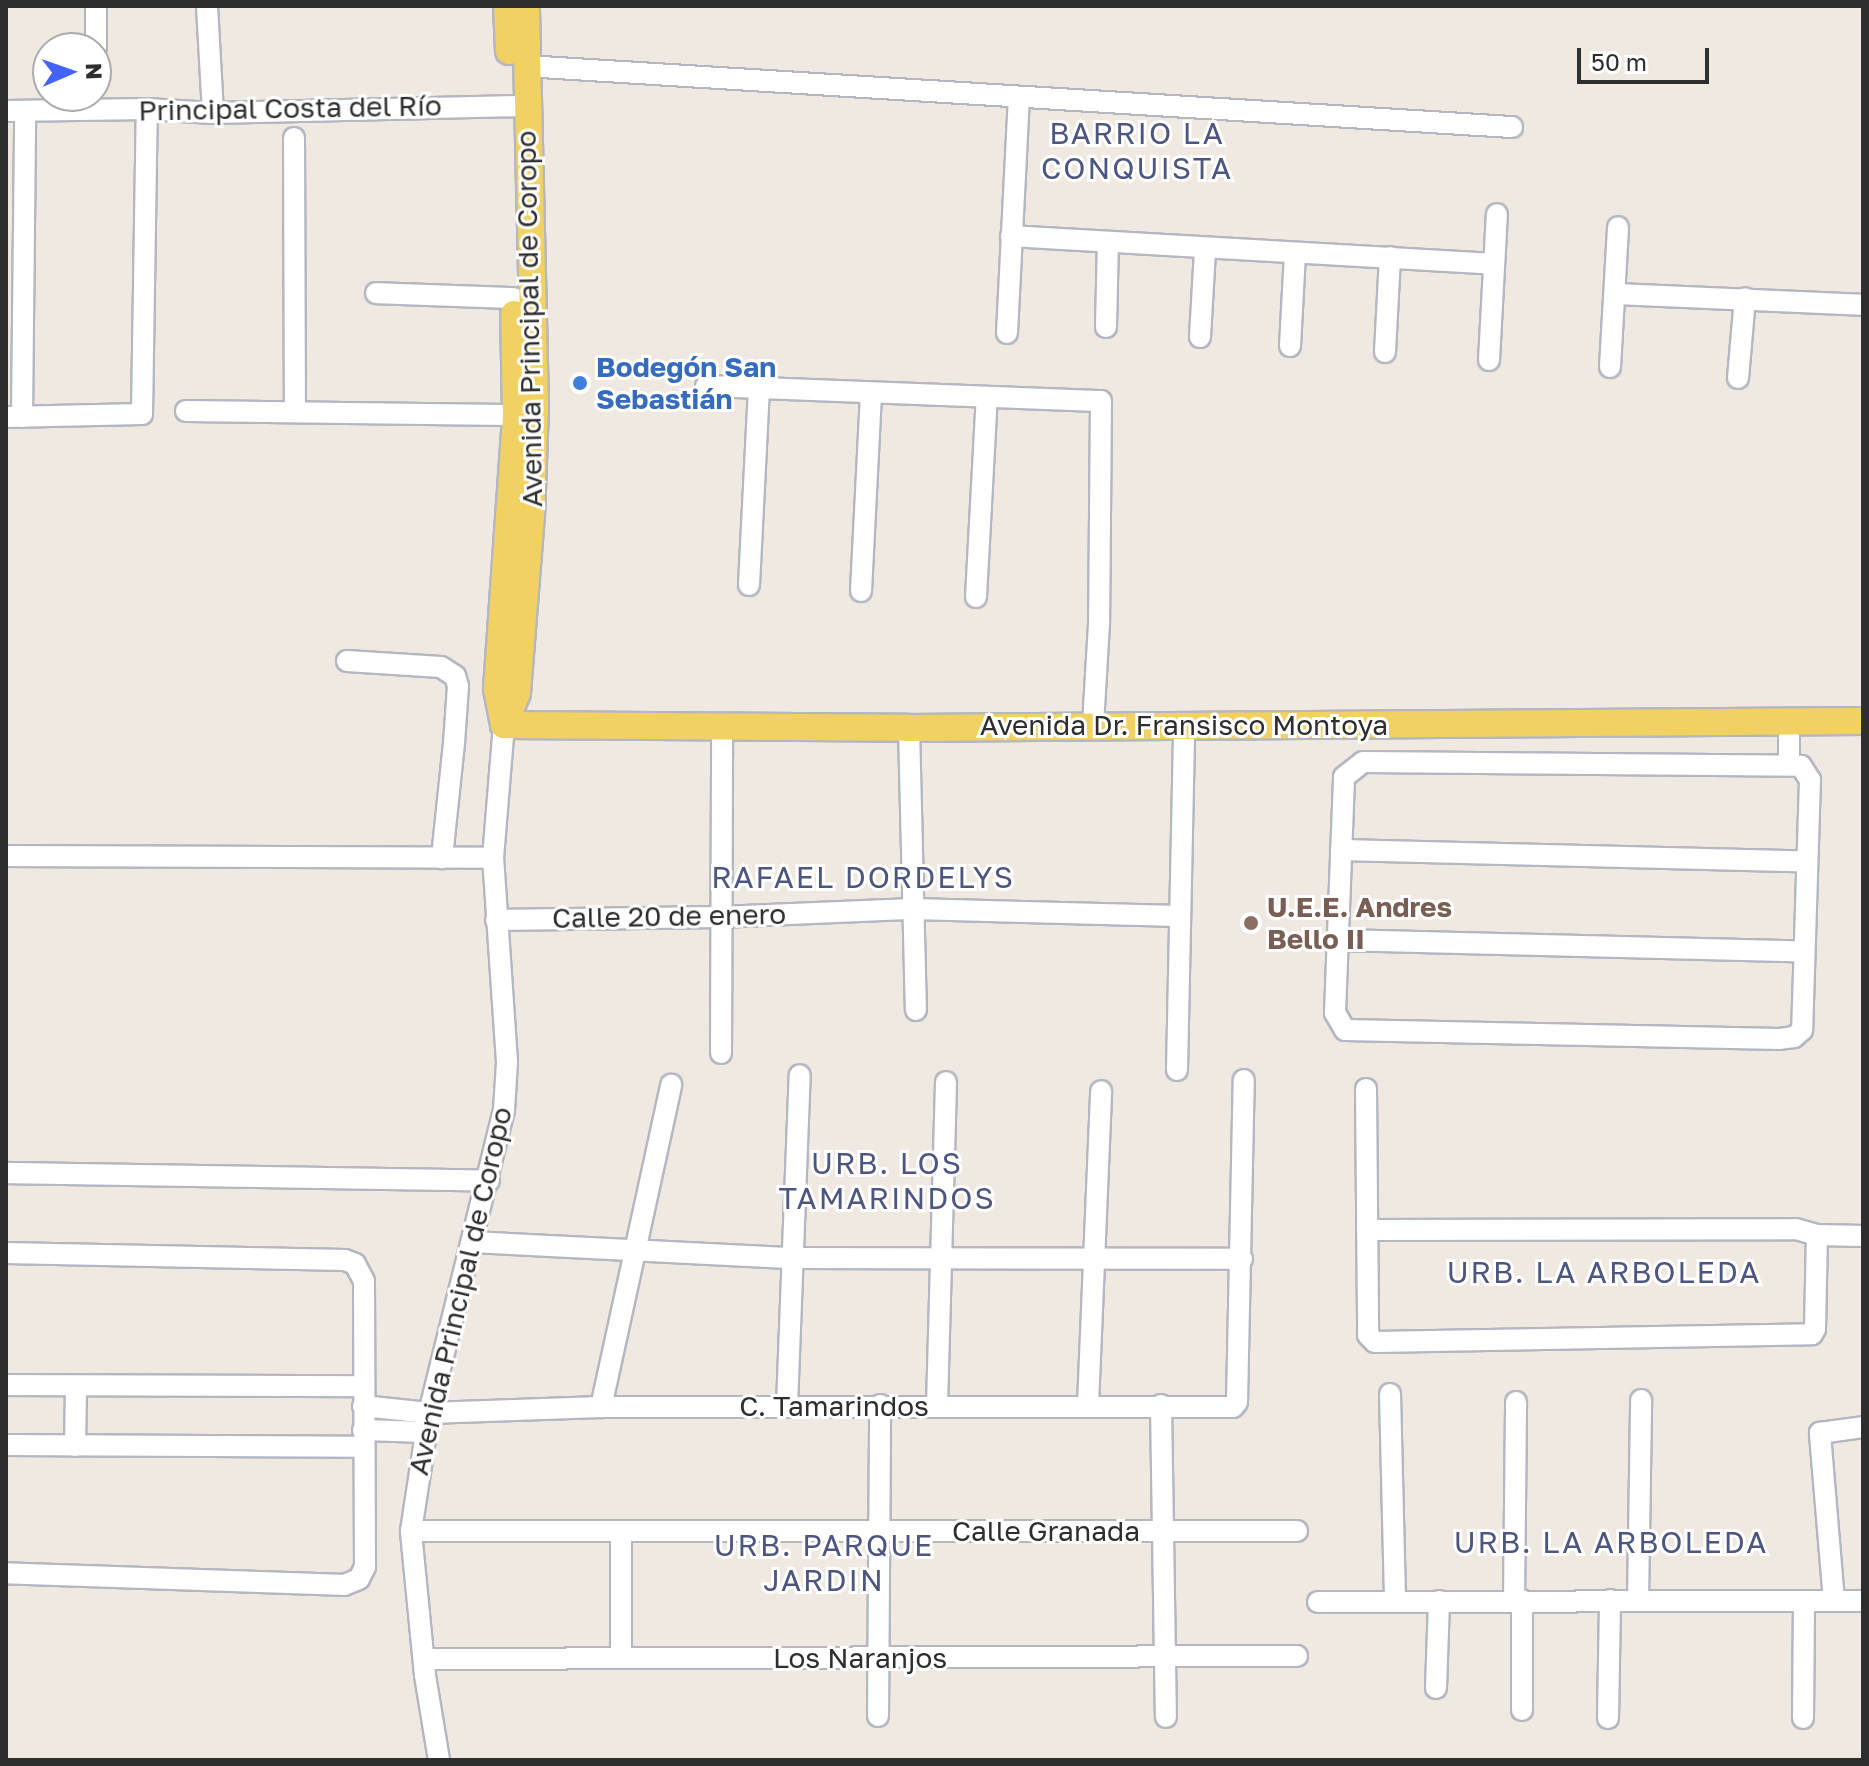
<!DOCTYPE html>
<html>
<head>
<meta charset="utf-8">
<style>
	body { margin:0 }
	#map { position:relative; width:1869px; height:1766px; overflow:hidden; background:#efe9e1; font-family:"Golos Text",sans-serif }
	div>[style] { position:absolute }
	.roads { filter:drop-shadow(2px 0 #b4b7c1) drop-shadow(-2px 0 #b4b7c1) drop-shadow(0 2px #b4b7c1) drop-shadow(0 -2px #b4b7c1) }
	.minor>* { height:20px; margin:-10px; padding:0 10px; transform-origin:10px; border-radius:10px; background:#fff }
	.major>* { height:26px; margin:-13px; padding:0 13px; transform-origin:13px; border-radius:13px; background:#f2d163 }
	.dots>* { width:22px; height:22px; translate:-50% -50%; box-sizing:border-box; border:4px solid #fff; border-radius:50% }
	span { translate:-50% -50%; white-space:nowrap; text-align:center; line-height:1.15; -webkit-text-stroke:6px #fff; paint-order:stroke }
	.street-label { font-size:28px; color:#2e2e2e }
	.shop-label { font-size:28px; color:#366cbe; font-weight:700 }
	.left { translate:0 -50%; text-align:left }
	.education-label { font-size:28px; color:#785e54; font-weight:700 }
	.neighbourhood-label { font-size:30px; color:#4d5680; letter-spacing:2px }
	.frame { position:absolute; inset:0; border:8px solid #2e2e2e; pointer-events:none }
	.north { position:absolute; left:32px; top:32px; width:80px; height:80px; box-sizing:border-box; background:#fff; border:2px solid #ababab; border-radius:50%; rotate:88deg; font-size:22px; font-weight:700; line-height:32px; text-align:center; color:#2e2e2e }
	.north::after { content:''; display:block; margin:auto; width:28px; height:36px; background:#4264fb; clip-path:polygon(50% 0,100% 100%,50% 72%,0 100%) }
	.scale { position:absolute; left:1577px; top:48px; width:132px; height:36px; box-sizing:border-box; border:4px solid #2e2e2e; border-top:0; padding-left:10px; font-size:24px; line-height:28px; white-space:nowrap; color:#2e2e2e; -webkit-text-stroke:6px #fff; paint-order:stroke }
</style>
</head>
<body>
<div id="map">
	<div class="roads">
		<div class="minor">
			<i style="left:207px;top:6px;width:107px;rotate:86.8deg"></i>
			<i style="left:96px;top:48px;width:42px;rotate:-90deg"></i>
			<i style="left:525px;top:66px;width:989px;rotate:3.54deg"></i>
			<i style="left:6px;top:111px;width:141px;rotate:-0.8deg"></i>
			<i style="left:147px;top:109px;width:66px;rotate:3.5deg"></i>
			<i style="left:213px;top:113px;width:313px;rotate:-1.3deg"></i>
			<i style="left:294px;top:138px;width:273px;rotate:89.8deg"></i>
			<i style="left:1011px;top:236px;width:483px;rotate:3.3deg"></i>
			<i style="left:376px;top:293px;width:138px;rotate:2.1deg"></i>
			<i style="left:1615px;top:294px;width:248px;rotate:2.5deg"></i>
			<i style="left:1106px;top:327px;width:85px;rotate:-88.7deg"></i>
			<i style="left:1007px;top:333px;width:234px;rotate:-87.1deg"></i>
			<i style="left:1200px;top:337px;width:88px;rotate:-86.7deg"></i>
			<i style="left:1290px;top:346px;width:93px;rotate:-86.9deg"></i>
			<i style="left:1385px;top:352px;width:95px;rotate:-87deg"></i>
			<i style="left:1489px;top:360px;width:146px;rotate:-86.9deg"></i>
			<i style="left:1610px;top:367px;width:140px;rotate:-86.7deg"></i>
			<i style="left:1738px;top:378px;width:80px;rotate:-85deg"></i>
			<i style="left:706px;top:386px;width:395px;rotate:2.2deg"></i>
			<i style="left:1101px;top:401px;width:223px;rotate:90.5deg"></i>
			<i style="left:1099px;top:624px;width:101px;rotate:93.4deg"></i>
			<i style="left:186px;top:411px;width:330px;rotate:0.7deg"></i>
			<i style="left:6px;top:417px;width:136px;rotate:-1.3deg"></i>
			<i style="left:142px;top:414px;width:305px;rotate:-89.1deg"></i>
			<i style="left:22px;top:417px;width:306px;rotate:-89.4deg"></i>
			<i style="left:749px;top:585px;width:197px;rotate:-87.1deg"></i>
			<i style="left:861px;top:591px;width:198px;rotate:-87.1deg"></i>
			<i style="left:976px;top:597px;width:200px;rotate:-86.9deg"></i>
			<i style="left:347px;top:661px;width:94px;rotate:3.7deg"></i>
			<i style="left:441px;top:667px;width:17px;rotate:33deg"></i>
			<i style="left:455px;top:676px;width:10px;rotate:73deg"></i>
			<i style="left:458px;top:686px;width:57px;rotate:94deg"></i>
			<i style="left:454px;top:743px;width:116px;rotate:96deg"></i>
			<i style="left:1789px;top:722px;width:43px;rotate:90deg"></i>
			<i style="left:909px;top:728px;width:282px;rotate:88.6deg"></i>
			<i style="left:1363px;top:762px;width:438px;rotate:0.5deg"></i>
			<i style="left:1801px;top:766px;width:17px;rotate:57deg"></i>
			<i style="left:1810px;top:780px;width:250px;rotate:91.8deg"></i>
			<i style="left:1802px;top:1030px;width:11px;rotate:139deg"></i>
			<i style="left:1794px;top:1037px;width:14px;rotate:172deg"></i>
			<i style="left:1780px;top:1039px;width:435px;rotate:-178.8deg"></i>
			<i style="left:1345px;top:1030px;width:20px;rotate:-120deg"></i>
			<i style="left:1335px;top:1013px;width:236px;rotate:-87.8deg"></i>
			<i style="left:1344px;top:777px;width:24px;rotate:-38deg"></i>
			<i style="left:1341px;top:850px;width:466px;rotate:1.4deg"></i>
			<i style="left:6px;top:856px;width:487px;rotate:0.2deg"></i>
			<i style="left:496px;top:920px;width:223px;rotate:-0.8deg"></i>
			<i style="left:719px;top:917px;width:194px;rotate:-2.4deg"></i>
			<i style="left:913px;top:909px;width:266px;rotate:1.5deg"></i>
			<i style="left:1338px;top:940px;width:466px;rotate:1.4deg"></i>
			<i style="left:721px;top:1053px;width:325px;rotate:-89.8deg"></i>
			<i style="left:1177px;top:1070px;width:345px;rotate:-88.8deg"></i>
			<i style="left:1366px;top:1089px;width:246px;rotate:89.5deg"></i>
			<i style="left:1368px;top:1335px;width:10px;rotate:45deg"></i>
			<i style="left:1375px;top:1342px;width:437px;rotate:-1deg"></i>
			<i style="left:1812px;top:1334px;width:6px;rotate:-59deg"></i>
			<i style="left:1815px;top:1329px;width:94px;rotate:-88.8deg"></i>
			<i style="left:6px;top:1173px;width:483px;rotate:0.9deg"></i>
			<i style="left:1367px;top:1230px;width:429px;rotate:-0.1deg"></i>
			<i style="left:1796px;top:1229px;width:22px;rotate:16deg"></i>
			<i style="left:1817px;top:1235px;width:46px;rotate:1.2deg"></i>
			<i style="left:472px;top:1242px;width:321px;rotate:2.9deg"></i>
			<i style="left:793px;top:1258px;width:449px;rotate:0.1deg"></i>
			<i style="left:6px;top:1253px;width:339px;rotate:1.2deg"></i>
			<i style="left:345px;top:1260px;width:11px;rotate:22deg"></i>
			<i style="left:355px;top:1264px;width:19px;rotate:62deg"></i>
			<i style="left:364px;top:1281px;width:286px;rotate:89.8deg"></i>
			<i style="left:365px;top:1567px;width:13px;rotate:117deg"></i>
			<i style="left:359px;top:1579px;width:16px;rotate:158deg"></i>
			<i style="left:344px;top:1585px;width:338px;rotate:-178deg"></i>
			<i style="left:6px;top:1385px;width:357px;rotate:0.2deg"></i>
			<i style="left:1390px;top:1394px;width:207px;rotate:88.6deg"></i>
			<i style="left:937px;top:1405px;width:323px;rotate:-88.4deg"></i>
			<i style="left:1088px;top:1405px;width:314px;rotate:-87.6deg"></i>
			<i style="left:1161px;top:1405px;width:312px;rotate:89.1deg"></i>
			<i style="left:363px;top:1406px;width:66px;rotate:6.1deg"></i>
			<i style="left:429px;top:1413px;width:172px;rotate:-2deg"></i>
			<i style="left:601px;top:1407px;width:632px"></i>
			<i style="left:1233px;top:1407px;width:6px;rotate:-51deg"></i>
			<i style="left:1237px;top:1402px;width:322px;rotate:-88.8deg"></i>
			<i style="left:787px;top:1406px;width:331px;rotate:-87.8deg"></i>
			<i style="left:601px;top:1407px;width:330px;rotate:-77.7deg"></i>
			<i style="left:363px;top:1430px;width:62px;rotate:1.8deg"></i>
			<i style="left:6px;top:1445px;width:356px;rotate:0.3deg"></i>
			<i style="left:75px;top:1446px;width:60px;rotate:-89deg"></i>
			<i style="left:411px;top:1531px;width:886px"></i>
			<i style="left:621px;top:1532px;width:126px;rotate:90deg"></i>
			<i style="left:1514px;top:1600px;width:198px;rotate:-89.4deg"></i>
			<i style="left:1638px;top:1601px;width:201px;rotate:-89.1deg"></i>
			<i style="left:1834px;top:1601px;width:169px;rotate:-94.8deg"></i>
			<i style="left:1820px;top:1433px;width:43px;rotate:-7.9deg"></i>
			<i style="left:1318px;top:1602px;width:545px;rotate:-0.11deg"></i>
			<i style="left:424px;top:1659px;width:873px;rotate:-0.2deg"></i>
			<i style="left:1436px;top:1688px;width:87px;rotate:-88deg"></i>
			<i style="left:1522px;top:1710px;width:110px;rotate:-90deg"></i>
			<i style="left:878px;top:1716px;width:311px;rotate:-89.6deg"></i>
			<i style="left:1608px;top:1718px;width:118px;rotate:-89deg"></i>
			<i style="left:1803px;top:1718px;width:117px;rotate:-89.5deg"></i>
			<i style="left:439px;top:1760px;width:86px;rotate:-99.4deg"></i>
			<i style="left:425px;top:1675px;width:145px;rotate:-95.6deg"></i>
			<i style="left:411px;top:1531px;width:119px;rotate:-81.3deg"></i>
			<i style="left:429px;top:1413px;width:312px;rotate:-76.1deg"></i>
			<i style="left:504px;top:1110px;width:48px;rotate:-86.4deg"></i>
			<i style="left:507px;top:1062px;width:204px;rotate:-93.9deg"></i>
			<i style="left:493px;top:858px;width:133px;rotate:-85.3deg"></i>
		</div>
		<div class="major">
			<i style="left:507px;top:6px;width:45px;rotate:87.5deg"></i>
			<i style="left:504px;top:725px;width:405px;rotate:0.4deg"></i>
			<i style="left:909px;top:728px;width:954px;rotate:-0.42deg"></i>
			<i style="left:504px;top:725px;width:35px;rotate:-68deg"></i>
			<i style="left:517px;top:693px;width:177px;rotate:-85.5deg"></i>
			<i style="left:531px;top:517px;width:111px;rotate:-87.9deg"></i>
			<i style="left:535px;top:406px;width:400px;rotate:-91.3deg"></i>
			<i style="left:504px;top:725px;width:37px;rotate:-101deg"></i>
			<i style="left:497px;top:689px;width:275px;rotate:-86deg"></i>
			<i style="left:516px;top:415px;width:101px;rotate:-91.1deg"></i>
		</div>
	</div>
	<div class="dots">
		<i style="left:580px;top:383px;background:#3f7fe0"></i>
		<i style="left:1251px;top:923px;background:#8d6e63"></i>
	</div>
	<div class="street-label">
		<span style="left:290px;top:108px;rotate:-1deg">Principal Costa del Río</span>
		<span style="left:529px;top:319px;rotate:-91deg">Avenida Principal de Coropo</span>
		<span style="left:1184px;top:725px">Avenida Dr. Fransisco Montoya</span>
		<span style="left:669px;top:916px;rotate:-1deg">Calle 20 de enero</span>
		<span style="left:460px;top:1291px;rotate:-77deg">Avenida Principal de Coropo</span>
		<span style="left:834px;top:1406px">C. Tamarindos</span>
		<span style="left:1046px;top:1531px">Calle Granada</span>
		<span style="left:860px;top:1658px">Los Naranjos</span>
	</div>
	<div class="shop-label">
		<span class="left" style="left:596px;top:383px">Bodegón San<br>Sebastián</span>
	</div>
	<div class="education-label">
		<span class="left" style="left:1267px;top:923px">U.E.E. Andres<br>Bello II</span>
	</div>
	<div class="neighbourhood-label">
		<span style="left:1137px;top:150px">BARRIO LA<br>CONQUISTA</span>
		<span style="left:863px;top:877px">RAFAEL DORDELYS</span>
		<span style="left:887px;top:1180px">URB. LOS<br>TAMARINDOS</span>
		<span style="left:1604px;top:1272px">URB. LA ARBOLEDA</span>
		<span style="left:1611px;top:1542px">URB. LA ARBOLEDA</span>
		<span style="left:824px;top:1562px">URB. PARQUE<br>JARDIN</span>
	</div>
	<div class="frame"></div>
	<div class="north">N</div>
	<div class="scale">50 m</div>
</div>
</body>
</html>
